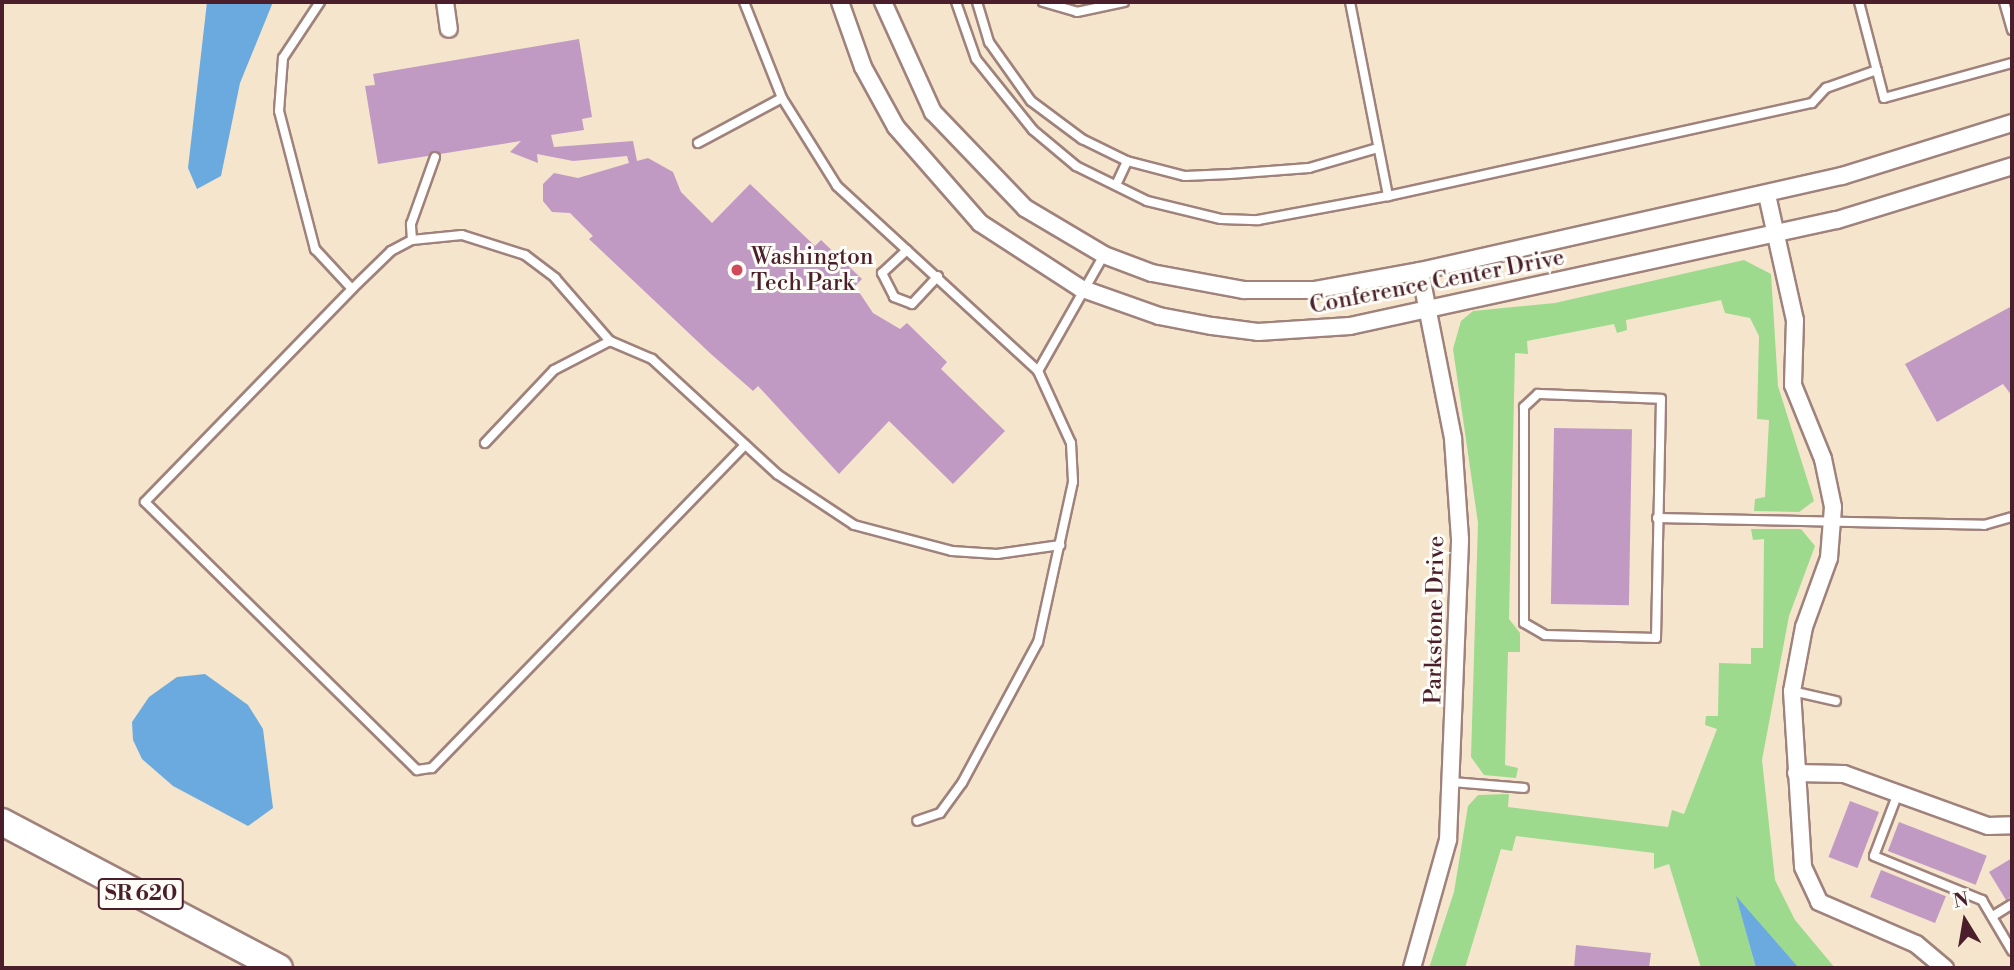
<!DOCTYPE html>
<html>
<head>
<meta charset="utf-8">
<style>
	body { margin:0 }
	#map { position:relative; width:2014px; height:970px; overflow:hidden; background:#f5e5cd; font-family:"Libre Bodoni",serif }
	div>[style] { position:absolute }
	.green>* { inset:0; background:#9dda8e }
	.water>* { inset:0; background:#6baade }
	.building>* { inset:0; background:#c19ac4; transform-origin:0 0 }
	.roads { filter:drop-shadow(2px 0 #a0827c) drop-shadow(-2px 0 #a0827c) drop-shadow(0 2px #a0827c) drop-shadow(0 -2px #a0827c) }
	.lane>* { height:8px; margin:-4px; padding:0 4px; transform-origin:4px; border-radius:4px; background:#fff }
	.street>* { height:16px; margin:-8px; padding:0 8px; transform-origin:8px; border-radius:8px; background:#fff }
	.primary>* { height:26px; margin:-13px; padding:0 13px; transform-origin:13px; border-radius:13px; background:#fff }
	.dots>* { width:19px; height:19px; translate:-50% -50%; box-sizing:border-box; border:4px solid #fdfcf7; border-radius:50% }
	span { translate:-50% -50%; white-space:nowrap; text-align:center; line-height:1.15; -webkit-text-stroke:6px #fdfcf7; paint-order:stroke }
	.shield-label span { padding:2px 5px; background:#fdfcf7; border:2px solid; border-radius:5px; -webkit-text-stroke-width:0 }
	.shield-label { font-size:21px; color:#4a1f2b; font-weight:700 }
	.poi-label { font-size:23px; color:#4a1f2b }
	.left { translate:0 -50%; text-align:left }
	.street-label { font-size:23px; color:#4a1f2b }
	.frame { position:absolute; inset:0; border:4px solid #4a1f2b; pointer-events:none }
	.north { position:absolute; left:1930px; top:886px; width:70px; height:70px; -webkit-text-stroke:5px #fdfcf7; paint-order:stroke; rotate:349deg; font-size:19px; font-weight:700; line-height:28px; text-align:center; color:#4a1f2b }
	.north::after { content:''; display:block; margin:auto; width:24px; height:32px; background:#4a1f2b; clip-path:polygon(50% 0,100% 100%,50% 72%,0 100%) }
</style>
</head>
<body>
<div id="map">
	<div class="green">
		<i style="clip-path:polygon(1744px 260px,1771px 274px,1778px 386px,1814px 501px,1799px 512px,1754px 511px,1755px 499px,1765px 497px,1769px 420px,1757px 419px,1759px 336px,1750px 318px,1725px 313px,1721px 300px,1626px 320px,1627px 330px,1617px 333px,1614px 324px,1527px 341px,1528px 354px,1515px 353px,1509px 619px,1520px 633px,1520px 652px,1508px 652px,1505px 765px,1518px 768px,1516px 778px,1484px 775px,1471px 757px,1478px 523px,1453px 349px,1461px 321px,1473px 311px,1555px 303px)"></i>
		<i style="clip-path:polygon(1751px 529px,1801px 529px,1815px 546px,1789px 616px,1762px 760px,1775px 880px,1795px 920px,1835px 968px,1799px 968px,1737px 898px,1756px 968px,1701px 968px,1669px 864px,1654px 869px,1654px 853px,1516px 836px,1512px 851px,1501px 849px,1465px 968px,1429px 968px,1454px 892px,1468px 806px,1478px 795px,1509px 794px,1508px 807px,1668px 827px,1672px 810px,1684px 814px,1717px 729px,1705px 725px,1706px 716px,1718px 716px,1719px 663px,1751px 664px,1751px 648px,1763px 648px,1764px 539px,1753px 540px)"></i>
	</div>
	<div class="water">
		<i style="clip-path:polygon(207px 2px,273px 2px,240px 83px,221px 176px,197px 189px,188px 168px)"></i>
		<i style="clip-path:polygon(205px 674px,248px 705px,263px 729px,273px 808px,248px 826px,173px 786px,142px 759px,133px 740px,132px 722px,149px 697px,177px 677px)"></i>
		<i style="clip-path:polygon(1736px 896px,1799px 968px,1756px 968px)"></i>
	</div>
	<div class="building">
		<i style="clip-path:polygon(579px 39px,592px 117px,582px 119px,584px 130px,551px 135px,554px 147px,633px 141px,637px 161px,648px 158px,673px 172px,681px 192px,712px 223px,750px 184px,815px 246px,821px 240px,862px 279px,855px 286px,873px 313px,900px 329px,907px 323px,947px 362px,941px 369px,1005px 431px,953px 484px,889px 421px,839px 474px,758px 386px,753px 391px,711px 354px,589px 239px,593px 236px,570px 213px,552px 212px,543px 201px,543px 184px,554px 173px,578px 178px,629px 163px,627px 156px,573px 161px,537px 154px,538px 163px,510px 152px,521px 141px,378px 164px,365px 86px,375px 85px,373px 74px)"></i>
		<i style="clip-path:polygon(2012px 306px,2012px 396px,2003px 384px,1937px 422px,1905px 364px)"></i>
		<i style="left:1554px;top:428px;width:78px;height:176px;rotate:1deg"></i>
		<i style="left:1850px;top:801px;width:31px;height:60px;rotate:21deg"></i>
		<i style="left:1899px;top:822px;width:94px;height:31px;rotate:21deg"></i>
		<i style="clip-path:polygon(2012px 858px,2012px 896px,2006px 900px,1989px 872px)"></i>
		<i style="left:1881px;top:870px;width:70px;height:29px;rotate:22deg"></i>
		<i style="clip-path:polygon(1576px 945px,1651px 953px,1649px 968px,1574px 968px)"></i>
	</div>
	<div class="roads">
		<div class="lane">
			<i style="left:320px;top:2px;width:67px;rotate:123.5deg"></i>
			<i style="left:283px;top:58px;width:53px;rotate:94.3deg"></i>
			<i style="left:279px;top:111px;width:143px;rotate:75.4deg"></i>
			<i style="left:315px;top:249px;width:54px;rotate:47.2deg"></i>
			<i style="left:352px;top:289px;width:54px;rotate:-44.3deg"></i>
			<i style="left:391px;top:251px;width:24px;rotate:-28deg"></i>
			<i style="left:412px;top:240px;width:50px;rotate:-5.7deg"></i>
			<i style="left:462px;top:235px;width:66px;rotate:17.6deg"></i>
			<i style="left:525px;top:255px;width:38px;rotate:37deg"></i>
			<i style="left:555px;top:278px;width:84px;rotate:48.9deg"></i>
			<i style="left:610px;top:341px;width:46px;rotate:23.2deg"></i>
			<i style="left:652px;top:359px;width:170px;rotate:42.6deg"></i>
			<i style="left:777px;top:474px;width:92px;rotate:33.5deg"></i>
			<i style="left:854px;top:525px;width:101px;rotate:14.9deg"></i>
			<i style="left:952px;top:551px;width:45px;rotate:3.8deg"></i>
			<i style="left:997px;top:554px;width:64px;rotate:-8.1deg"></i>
			<i style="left:956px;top:2px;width:60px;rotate:70.7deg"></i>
			<i style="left:976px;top:59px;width:91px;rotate:51.2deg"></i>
			<i style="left:1033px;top:130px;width:56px;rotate:39.9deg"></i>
			<i style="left:1076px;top:166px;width:79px;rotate:26.2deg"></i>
			<i style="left:1147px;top:201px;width:76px;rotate:13.7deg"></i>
			<i style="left:1221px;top:219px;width:37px;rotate:2deg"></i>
			<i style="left:1258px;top:220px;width:132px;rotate:-10.5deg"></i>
			<i style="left:977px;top:2px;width:42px;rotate:73.3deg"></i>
			<i style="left:989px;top:42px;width:72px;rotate:54.6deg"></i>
			<i style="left:1031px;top:101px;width:64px;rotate:36.7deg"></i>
			<i style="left:1082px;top:139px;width:50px;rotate:26.1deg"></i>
			<i style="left:1127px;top:161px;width:60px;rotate:14.5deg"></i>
			<i style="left:1185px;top:176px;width:45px;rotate:-2.5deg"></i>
			<i style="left:1230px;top:174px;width:79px;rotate:-4.3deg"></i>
			<i style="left:1309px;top:168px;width:72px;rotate:-16.2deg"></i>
			<i style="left:1043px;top:2px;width:35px;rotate:16deg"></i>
			<i style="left:1077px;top:12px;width:48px;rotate:-12deg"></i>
			<i style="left:1350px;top:2px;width:198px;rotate:78.9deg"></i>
			<i style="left:1388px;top:196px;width:434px;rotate:-12.4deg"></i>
			<i style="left:1812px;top:103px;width:21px;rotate:-47deg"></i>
			<i style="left:1826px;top:88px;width:54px;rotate:-19.4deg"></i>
			<i style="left:1859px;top:2px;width:99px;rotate:75.4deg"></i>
			<i style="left:1884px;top:98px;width:133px;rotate:-15.3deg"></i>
			<i style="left:2004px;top:2px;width:29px;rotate:74deg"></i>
			<i style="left:782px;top:98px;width:104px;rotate:58deg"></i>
			<i style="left:837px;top:186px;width:273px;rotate:42.6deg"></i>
			<i style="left:1038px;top:371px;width:79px;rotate:65.4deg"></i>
			<i style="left:1071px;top:443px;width:39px;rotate:87deg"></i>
			<i style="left:1073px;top:482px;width:164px;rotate:102.3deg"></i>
			<i style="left:1038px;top:642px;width:160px;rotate:118.3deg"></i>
			<i style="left:962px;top:783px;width:37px;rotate:126deg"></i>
			<i style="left:940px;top:813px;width:24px;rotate:161deg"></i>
			<i style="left:698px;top:143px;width:95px;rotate:-28.2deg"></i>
			<i style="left:782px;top:98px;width:103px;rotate:-111.6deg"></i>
			<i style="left:1116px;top:185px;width:26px;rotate:-65deg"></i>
			<i style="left:412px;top:240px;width:16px;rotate:-94deg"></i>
			<i style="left:411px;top:224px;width:71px;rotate:-70.3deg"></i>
			<i style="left:907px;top:250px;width:34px;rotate:137deg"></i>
			<i style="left:882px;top:273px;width:27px;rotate:63deg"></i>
			<i style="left:894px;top:297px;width:19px;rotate:21deg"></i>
			<i style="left:912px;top:304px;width:38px;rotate:-47deg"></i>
			<i style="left:352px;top:289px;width:297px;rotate:134.2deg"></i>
			<i style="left:145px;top:502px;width:382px;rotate:44.6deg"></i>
			<i style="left:417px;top:770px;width:15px;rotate:-8deg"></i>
			<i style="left:432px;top:768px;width:450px;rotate:-45.9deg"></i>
			<i style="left:1038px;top:371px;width:133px;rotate:-60.4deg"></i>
			<i style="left:1538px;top:394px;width:123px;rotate:2.3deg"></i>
			<i style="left:1661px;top:399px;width:239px;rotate:91.2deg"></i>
			<i style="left:1656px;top:638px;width:111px;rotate:-178.5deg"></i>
			<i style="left:1545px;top:635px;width:24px;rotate:-150deg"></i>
			<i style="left:1524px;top:623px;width:216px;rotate:-90deg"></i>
			<i style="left:1524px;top:407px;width:19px;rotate:-43deg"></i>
			<i style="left:485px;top:443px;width:100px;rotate:-46.6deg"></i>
			<i style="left:554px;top:370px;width:63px;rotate:-27.4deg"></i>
			<i style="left:1657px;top:518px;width:327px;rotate:1.2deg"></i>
			<i style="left:1984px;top:525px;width:29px;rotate:-16deg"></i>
			<i style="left:1792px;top:691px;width:45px;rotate:12.8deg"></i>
			<i style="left:1453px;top:782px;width:71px;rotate:4.8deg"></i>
			<i style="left:1898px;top:793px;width:67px;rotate:110.9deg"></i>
			<i style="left:1874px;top:856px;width:117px;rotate:22.2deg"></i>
			<i style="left:1982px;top:900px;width:59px;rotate:59.5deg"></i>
			<i style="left:1993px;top:916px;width:22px;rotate:-32deg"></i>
		</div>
		<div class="street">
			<i style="left:445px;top:2px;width:27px;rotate:82deg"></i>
			<i style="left:840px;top:2px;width:69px;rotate:70.5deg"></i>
			<i style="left:863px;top:67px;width:68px;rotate:61.2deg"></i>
			<i style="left:896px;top:127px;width:128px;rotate:48.8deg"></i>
			<i style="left:980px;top:223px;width:119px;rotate:33deg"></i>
			<i style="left:1080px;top:288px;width:84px;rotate:19.5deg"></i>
			<i style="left:1159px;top:316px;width:54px;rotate:10.7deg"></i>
			<i style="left:1212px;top:326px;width:46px;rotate:7.4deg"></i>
			<i style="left:1258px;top:332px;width:92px;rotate:-3.7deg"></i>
			<i style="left:1350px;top:326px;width:498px;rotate:-12.3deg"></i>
			<i style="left:1837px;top:220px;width:183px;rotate:-17.1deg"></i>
			<i style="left:883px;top:2px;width:121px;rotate:65.6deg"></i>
			<i style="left:933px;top:112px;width:133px;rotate:46.2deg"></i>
			<i style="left:1025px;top:208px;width:92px;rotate:30.7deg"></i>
			<i style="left:1104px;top:255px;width:51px;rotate:20.6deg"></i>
			<i style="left:1152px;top:273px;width:94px;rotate:10.5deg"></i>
			<i style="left:1244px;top:290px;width:70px"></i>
			<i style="left:1314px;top:290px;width:108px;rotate:-10.2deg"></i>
			<i style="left:1420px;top:271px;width:433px;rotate:-12.7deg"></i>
			<i style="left:1842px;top:176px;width:178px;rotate:-17.3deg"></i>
			<i style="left:1767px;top:195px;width:128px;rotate:77.4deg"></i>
			<i style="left:1795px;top:320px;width:65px;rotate:91.8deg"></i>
			<i style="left:1793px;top:385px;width:80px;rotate:67.9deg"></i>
			<i style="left:1823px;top:459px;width:49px;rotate:78.2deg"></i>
			<i style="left:1833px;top:507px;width:51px;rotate:94.5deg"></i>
			<i style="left:1829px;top:558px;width:73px;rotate:109.9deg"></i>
			<i style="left:1804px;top:627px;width:65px;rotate:100.6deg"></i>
			<i style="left:1792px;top:691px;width:176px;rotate:86.4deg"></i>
			<i style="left:1803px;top:867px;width:38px;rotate:65deg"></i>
			<i style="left:1819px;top:902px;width:106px;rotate:23.4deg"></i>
			<i style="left:1916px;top:944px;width:38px;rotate:40deg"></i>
			<i style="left:1796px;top:773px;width:48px;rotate:1.2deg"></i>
			<i style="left:1844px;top:774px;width:153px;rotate:19.9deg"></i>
			<i style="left:1988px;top:826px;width:24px;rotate:-2deg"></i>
			<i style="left:1412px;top:968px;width:133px;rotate:-74.3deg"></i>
			<i style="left:1448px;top:840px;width:301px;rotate:-87.7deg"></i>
			<i style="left:1460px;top:539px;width:101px;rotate:-94deg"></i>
			<i style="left:1453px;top:438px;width:170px;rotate:-101.2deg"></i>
		</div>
		<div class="primary">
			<i style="left:2px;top:822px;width:313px;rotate:27.8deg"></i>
		</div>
	</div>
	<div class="dots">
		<i style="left:737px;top:270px;background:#d1495b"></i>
	</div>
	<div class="shield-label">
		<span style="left:141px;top:894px">SR 620</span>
	</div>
	<div class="poi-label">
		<span class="left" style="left:751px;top:270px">Washington<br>Tech Park</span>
	</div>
	<div class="street-label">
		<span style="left:1437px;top:282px;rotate:-11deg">Conference Center Drive</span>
		<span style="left:1435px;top:620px;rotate:-89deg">Parkstone Drive</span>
	</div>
	<div class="frame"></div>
	<div class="north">N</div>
</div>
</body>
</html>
